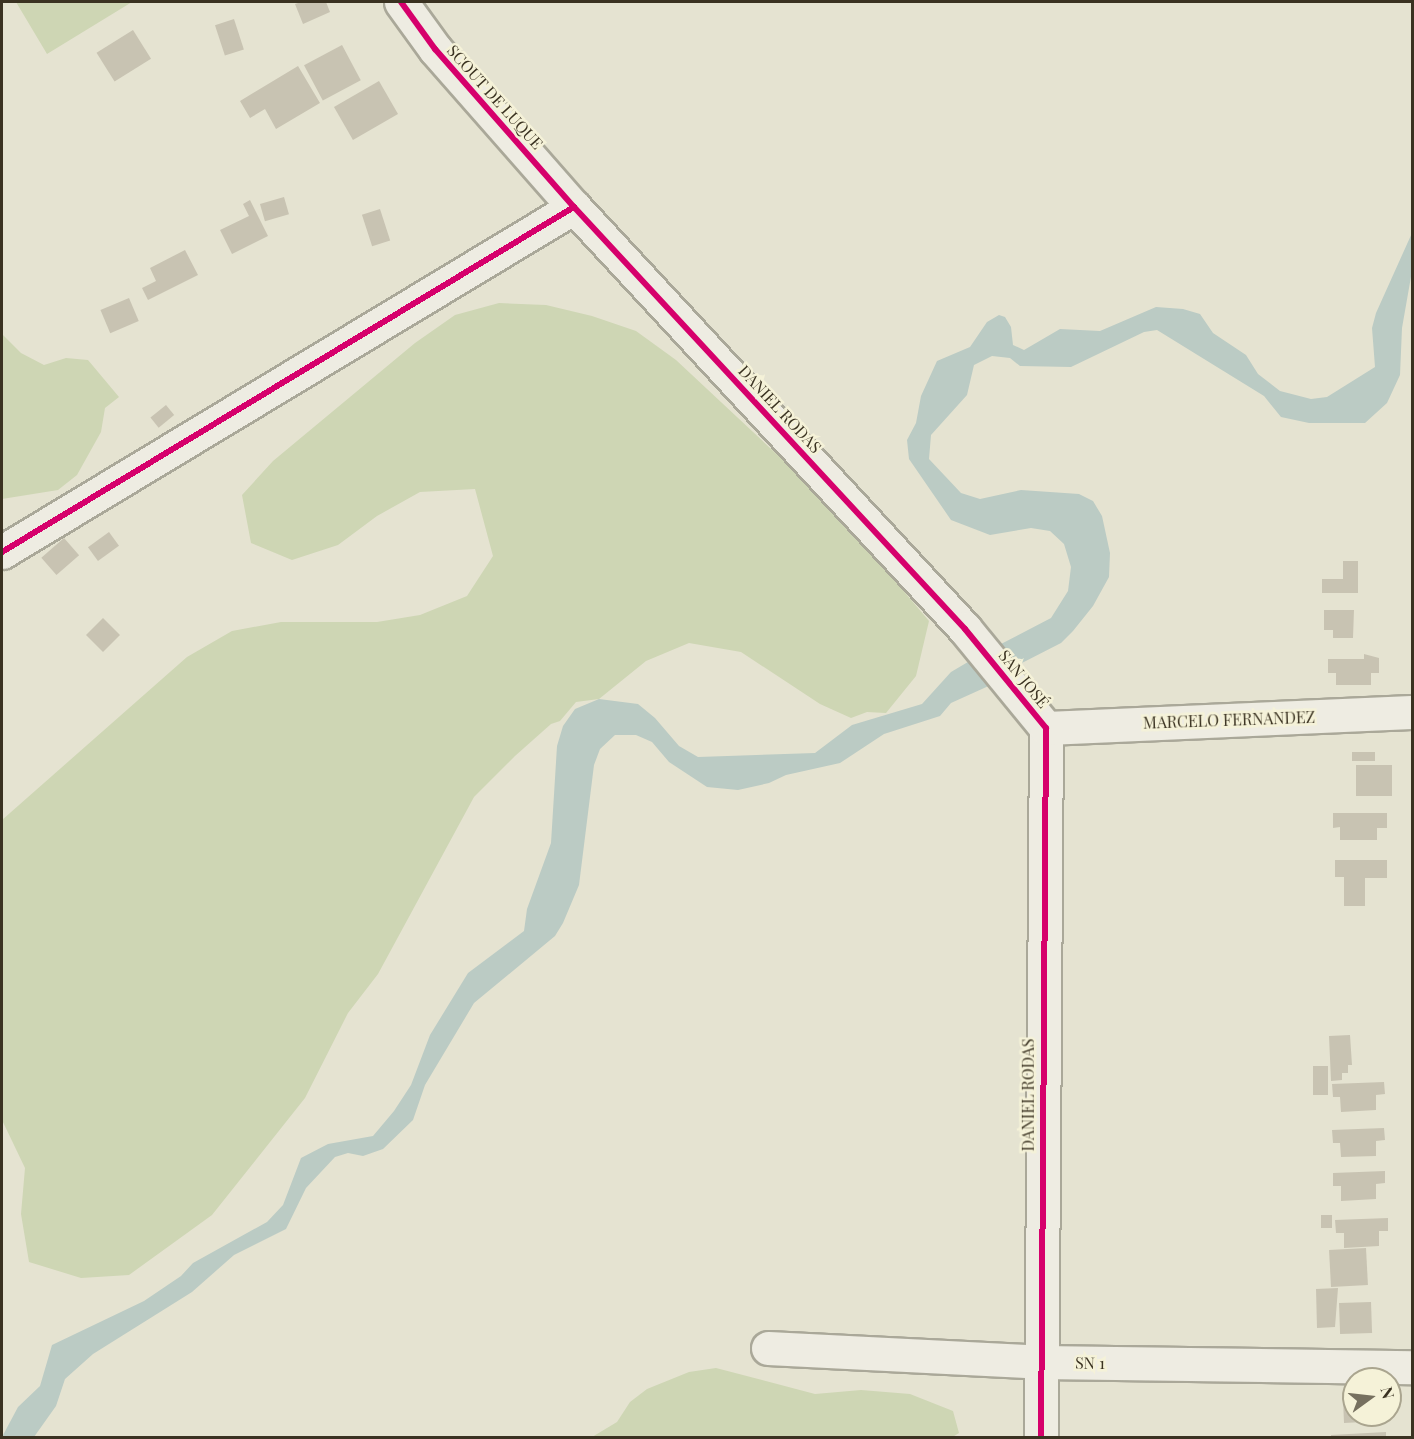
<!DOCTYPE html>
<html>
<head>
<meta charset="utf-8">
<style>
	body { margin:0 }
	#map { position:relative; width:1414px; height:1439px; overflow:hidden; background:#e5e3d1; font-family:"Playfair Display",serif }
	div>[style] { position:absolute }
	.green>* { inset:0; background:#ced6b4 }
	.water>* { inset:0; background:#bbcbc4 }
	.building>* { inset:0; background:#c8c3b2; transform-origin:0 0 }
	.roads { filter:drop-shadow(2px 0 #aaa899) drop-shadow(-2px 0 #aaa899) drop-shadow(0 2px #aaa899) drop-shadow(0 -2px #aaa899) }
	.minor>* { height:33px; margin:-16.5px; padding:0 16.5px; transform-origin:16.5px; border-radius:16.5px; background:#eeece2 }
	.cycleway>* { height:6px; margin:-3px; padding:0 3px; transform-origin:3px; border-radius:3px; background:#d6006c }
	span { translate:-50% -50%; white-space:nowrap; text-align:center; line-height:1.15; -webkit-text-stroke:5px #f5f2d8; paint-order:stroke }
	.street-label { font-size:16px; color:#3a3221 }
	.frame { position:absolute; inset:0; border:3px solid #3a3221; pointer-events:none }
	.north { position:absolute; left:1342px; top:1367px; width:60px; height:60px; box-sizing:border-box; background:#f5f2d8; border:2px solid #aaa58f; border-radius:50%; rotate:75deg; font-size:16px; font-weight:700; line-height:24px; text-align:center; color:#3a3221 }
	.north::after { content:''; display:block; margin:auto; width:21px; height:27px; background:#76705f; clip-path:polygon(50% 0,100% 100%,50% 72%,0 100%) }
</style>
</head>
<body>
<div id="map">
	<div class="green">
		<i style="clip-path:polygon(16px 2px,15px 2px,132px 2px,47px 54px)"></i>
		<i style="clip-path:polygon(499px 303px,546px 305px,592px 316px,636px 331px,676px 360px,831px 505px,929px 621px,916px 676px,886px 713px,867px 712px,851px 718px,820px 704px,741px 652px,689px 643px,646px 661px,599px 699px,576px 702px,560px 721px,551px 724px,515px 756px,474px 797px,378px 974px,348px 1013px,305px 1098px,212px 1215px,129px 1275px,81px 1278px,29px 1262px,21px 1214px,25px 1168px,2px 1120px,2px 820px,187px 657px,232px 631px,281px 622px,377px 622px,420px 615px,467px 596px,493px 556px,475px 489px,420px 492px,377px 516px,338px 545px,292px 560px,251px 543px,242px 495px,273px 461px,415px 343px,455px 315px)"></i>
		<i style="clip-path:polygon(2px 334px,21px 353px,44px 365px,66px 358px,88px 360px,119px 397px,105px 408px,101px 432px,77px 475px,58px 490px,2px 499px)"></i>
		<i style="clip-path:polygon(716px 1368px,815px 1394px,861px 1390px,910px 1394px,953px 1411px,959px 1433px,951px 1438px,592px 1437px,617px 1422px,630px 1402px,647px 1389px,689px 1372px)"></i>
	</div>
	<div class="water">
		<i style="clip-path:polygon(1412px 233px,1412px 271px,1402px 328px,1400px 375px,1387px 403px,1365px 423px,1309px 423px,1281px 417px,1264px 396px,1157px 330px,1144px 332px,1071px 367px,1020px 366px,1010px 358px,992px 356px,974px 365px,967px 395px,931px 435px,929px 459px,961px 493px,980px 499px,1021px 490px,1079px 494px,1093px 501px,1102px 516px,1110px 553px,1109px 577px,1093px 606px,1073px 631px,1061px 643px,1018px 665px,1001px 644px,1051px 618px,1068px 591px,1071px 567px,1064px 544px,1050px 531px,1031px 528px,990px 535px,951px 520px,909px 459px,907px 440px,916px 423px,921px 396px,937px 361px,970px 347px,987px 322px,999px 315px,1005px 317px,1011px 327px,1013px 345px,1024px 350px,1060px 329px,1100px 331px,1156px 307px,1183px 309px,1200px 314px,1213px 333px,1246px 355px,1258px 374px,1280px 391px,1311px 399px,1327px 397px,1375px 367px,1372px 328px,1376px 313px)"></i>
		<i style="clip-path:polygon(973px 659px,993px 684px,951px 703px,940px 716px,884px 734px,840px 763px,786px 775px,769px 783px,738px 790px,707px 787px,669px 762px,652px 742px,636px 735px,615px 735px,600px 749px,594px 765px,579px 885px,563px 923px,555px 936px,474px 1003px,425px 1085px,413px 1120px,383px 1149px,363px 1156px,348px 1153px,335px 1157px,306px 1188px,286px 1229px,234px 1255px,192px 1292px,93px 1354px,65px 1379px,56px 1406px,34px 1437px,2px 1437px,18px 1407px,40px 1386px,52px 1345px,144px 1301px,181px 1276px,193px 1263px,267px 1222px,283px 1205px,301px 1158px,328px 1144px,373px 1136px,394px 1111px,411px 1085px,430px 1035px,468px 973px,524px 931px,527px 909px,551px 843px,557px 746px,563px 726px,575px 709px,599px 699px,638px 704px,655px 718px,679px 746px,698px 757px,815px 753px,852px 725px,922px 704px,951px 672px)"></i>
	</div>
	<div class="building">
		<i style="clip-path:polygon(301px 2px,326px 2px,330px 12px,303px 24px,295px 4px)"></i>
		<i style="left:234px;top:19px;width:32px;height:20px;rotate:72deg"></i>
		<i style="left:133px;top:30px;width:34px;height:43px;rotate:58deg"></i>
		<i style="left:342px;top:45px;width:40px;height:43px;rotate:62deg"></i>
		<i style="clip-path:polygon(298px 66px,320px 103px,276px 129px,265px 109px,250px 118px,240px 101px)"></i>
		<i style="left:379px;top:81px;width:38px;height:52px;rotate:60deg"></i>
		<i style="left:284px;top:197px;width:18px;height:25px;rotate:74deg"></i>
		<i style="clip-path:polygon(250px 200px,268px 236px,232px 254px,220px 230px,249px 216px,243px 204px)"></i>
		<i style="left:380px;top:209px;width:33px;height:19px;rotate:72deg"></i>
		<i style="clip-path:polygon(185px 250px,198px 275px,148px 300px,142px 288px,156px 281px,150px 268px)"></i>
		<i style="left:129px;top:298px;width:25px;height:31px;rotate:67deg"></i>
		<i style="left:166px;top:405px;width:13px;height:20px;rotate:51deg"></i>
		<i style="left:109px;top:532px;width:17px;height:26px;rotate:54deg"></i>
		<i style="left:64px;top:538px;width:23px;height:30px;rotate:49deg"></i>
		<i style="clip-path:polygon(1343px 561px,1358px 561px,1358px 593px,1322px 593px,1322px 579px,1343px 579px)"></i>
		<i style="clip-path:polygon(1324px 610px,1354px 610px,1353px 638px,1333px 638px,1333px 630px,1324px 630px)"></i>
		<i style="left:103px;top:618px;width:24px;height:24px;rotate:45deg"></i>
		<i style="clip-path:polygon(1364px 654px,1379px 658px,1379px 673px,1371px 673px,1371px 685px,1336px 685px,1336px 673px,1328px 673px,1328px 659px,1364px 659px)"></i>
		<i style="left:1352px;top:752px;width:23px;height:9px"></i>
		<i style="left:1356px;top:765px;width:36px;height:31px"></i>
		<i style="clip-path:polygon(1333px 813px,1387px 813px,1387px 828px,1377px 828px,1377px 840px,1340px 840px,1340px 827px,1333px 828px)"></i>
		<i style="clip-path:polygon(1335px 860px,1387px 860px,1387px 878px,1365px 878px,1365px 906px,1344px 906px,1344px 877px,1335px 877px)"></i>
		<i style="clip-path:polygon(1350px 1035px,1352px 1065px,1348px 1065px,1348px 1073px,1342px 1073px,1342px 1080px,1331px 1081px,1329px 1036px)"></i>
		<i style="left:1313px;top:1066px;width:15px;height:29px"></i>
		<i style="clip-path:polygon(1384px 1082px,1385px 1094px,1376px 1095px,1376px 1110px,1341px 1112px,1340px 1097px,1333px 1097px,1332px 1084px)"></i>
		<i style="clip-path:polygon(1384px 1128px,1385px 1140px,1376px 1141px,1376px 1156px,1341px 1157px,1340px 1143px,1333px 1143px,1332px 1130px)"></i>
		<i style="clip-path:polygon(1385px 1171px,1385px 1183px,1376px 1184px,1376px 1199px,1341px 1201px,1341px 1186px,1333px 1186px,1333px 1173px)"></i>
		<i style="left:1321px;top:1215px;width:11px;height:13px"></i>
		<i style="clip-path:polygon(1388px 1218px,1388px 1231px,1379px 1231px,1379px 1246px,1344px 1248px,1344px 1233px,1336px 1233px,1335px 1220px)"></i>
		<i style="left:1366px;top:1248px;width:37px;height:37px;rotate:87deg"></i>
		<i style="clip-path:polygon(1338px 1288px,1335px 1327px,1317px 1328px,1316px 1289px)"></i>
		<i style="left:1371px;top:1302px;width:31px;height:32px;rotate:88deg"></i>
		<i style="clip-path:polygon(1354px 1398px,1354px 1415px,1382px 1415px,1382px 1421px,1344px 1423px,1343px 1399px)"></i>
		<i style="clip-path:polygon(1386px 1432px,1386px 1438px,1331px 1438px,1331px 1435px)"></i>
	</div>
	<div class="roads">
		<div class="minor">
			<i style="left:401px;top:2px;width:58px;rotate:54.1deg"></i>
			<i style="left:435px;top:49px;width:210px;rotate:48.7deg"></i>
			<i style="left:574px;top:207px;width:575px;rotate:47.18deg"></i>
			<i style="left:965px;top:629px;width:128px;rotate:50.7deg"></i>
			<i style="left:1046px;top:728px;width:710px;rotate:90.4deg"></i>
			<i style="left:2px;top:552px;width:668px;rotate:-31.1deg"></i>
			<i style="left:1046px;top:728px;width:366px;rotate:-2.5deg"></i>
			<i style="left:768px;top:1348px;width:273px;rotate:2.9deg"></i>
			<i style="left:1041px;top:1362px;width:371px;rotate:0.8deg"></i>
		</div>
	</div>
	<div class="cycleway">
		<i style="left:401px;top:2px;width:58px;rotate:54.1deg"></i>
		<i style="left:435px;top:49px;width:210px;rotate:48.7deg"></i>
		<i style="left:574px;top:207px;width:575px;rotate:47.18deg"></i>
		<i style="left:965px;top:629px;width:128px;rotate:50.7deg"></i>
		<i style="left:1046px;top:728px;width:710px;rotate:90.4deg"></i>
		<i style="left:2px;top:552px;width:668px;rotate:-31.1deg"></i>
	</div>
	<div class="street-label">
		<span style="left:495px;top:97px;rotate:48deg">SCOUT DE LUQUE</span>
		<span style="left:780px;top:409px;rotate:47deg">DANIEL RODAS</span>
		<span style="left:1024px;top:679px;rotate:51deg">SAN JOSÉ</span>
		<span style="left:1229px;top:720px;rotate:-2deg">MARCELO FERNANDEZ</span>
		<span style="left:1028px;top:1095px;rotate:-90deg">DANIEL RODAS</span>
		<span style="left:1090px;top:1363px;rotate:1deg">SN 1</span>
	</div>
	<div class="frame"></div>
	<div class="north">N</div>
</div>
</body>
</html>
